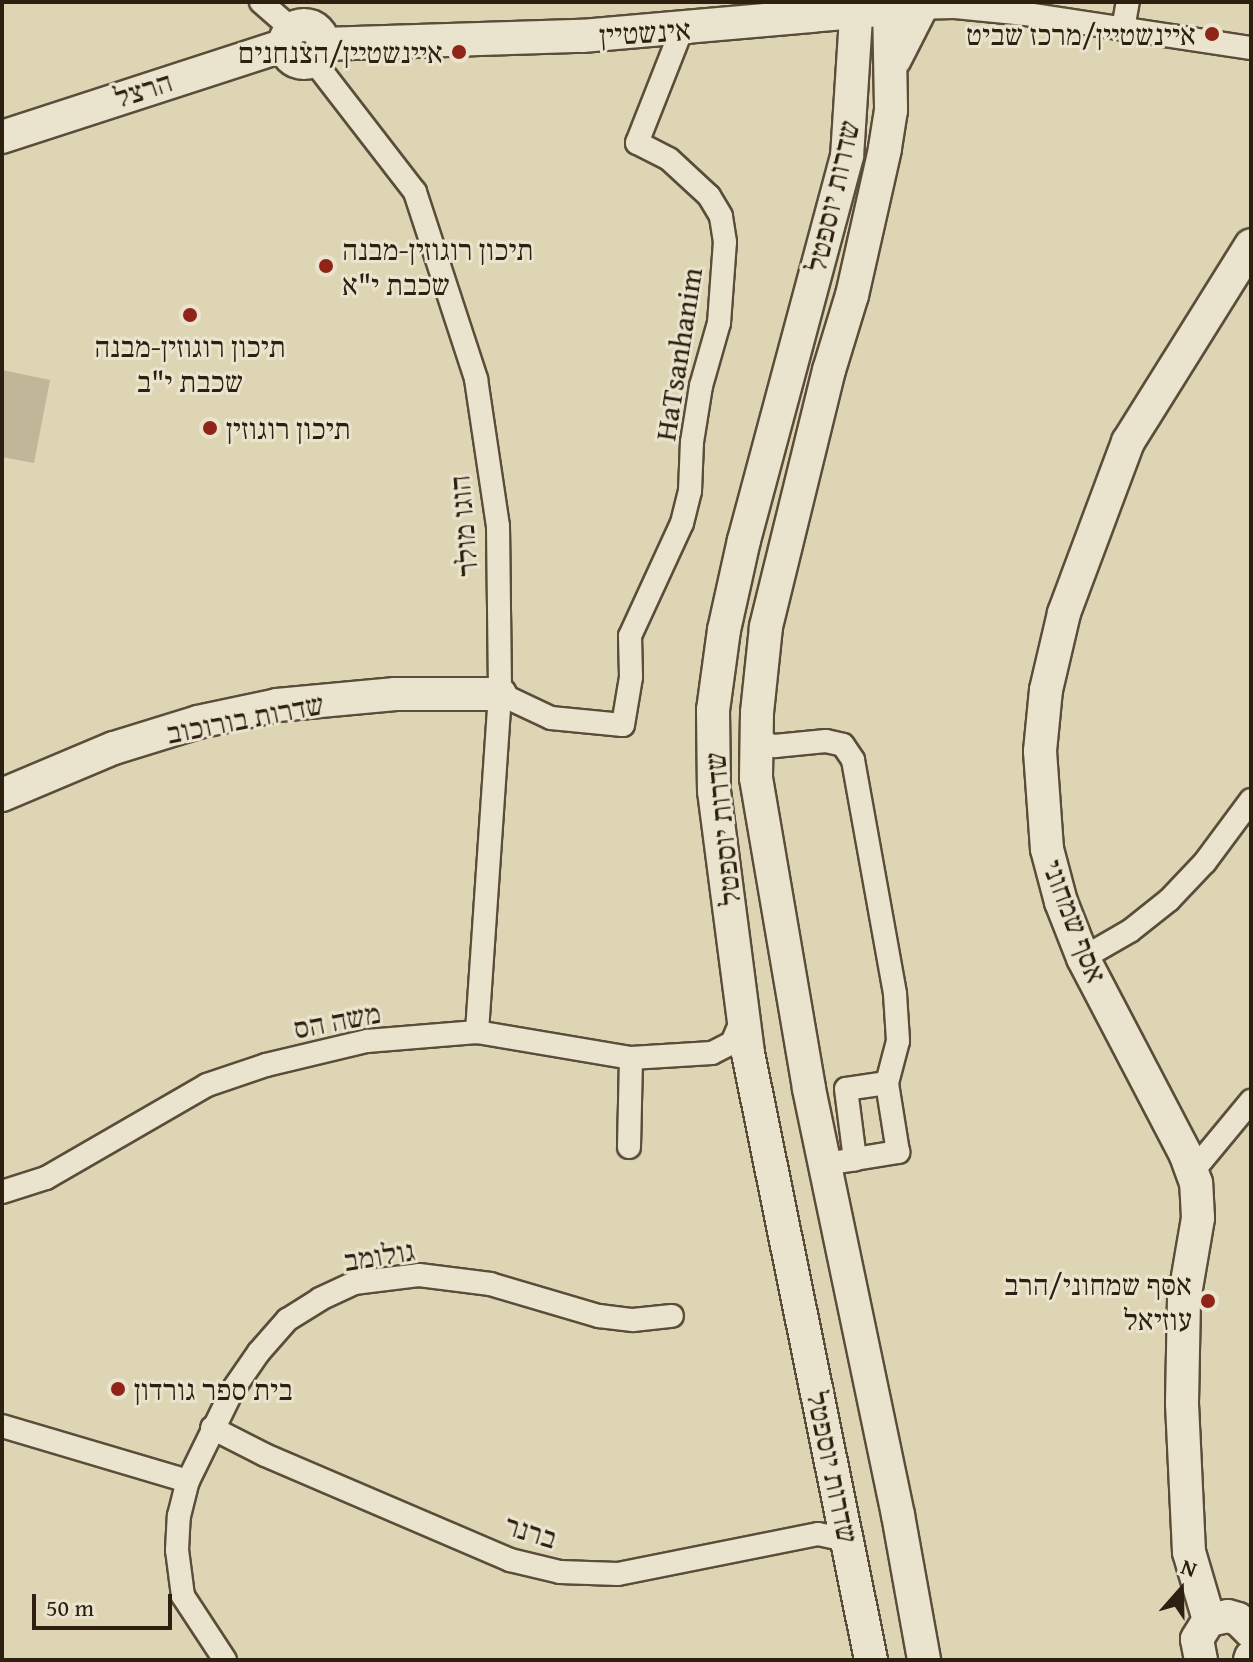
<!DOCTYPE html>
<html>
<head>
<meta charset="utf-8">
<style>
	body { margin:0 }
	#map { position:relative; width:1253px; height:1662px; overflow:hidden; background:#ded5b4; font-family:"Gentium Book Plus","Frank Ruhl Libre",serif }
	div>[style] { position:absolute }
	.green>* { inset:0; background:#c0b698 }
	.roads { filter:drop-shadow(2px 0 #5a4d39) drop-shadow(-2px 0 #5a4d39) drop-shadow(0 2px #5a4d39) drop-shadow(0 -2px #5a4d39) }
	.street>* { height:22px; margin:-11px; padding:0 11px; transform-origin:11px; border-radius:11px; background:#eae4ce }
	.secondary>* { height:32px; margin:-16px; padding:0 16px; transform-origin:16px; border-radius:16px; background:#eae4ce }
	.secondary>.ring { margin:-16px; padding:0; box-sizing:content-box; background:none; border:32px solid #eae4ce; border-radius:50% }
	.dots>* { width:22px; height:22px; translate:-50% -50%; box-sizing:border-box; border:4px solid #eae4ce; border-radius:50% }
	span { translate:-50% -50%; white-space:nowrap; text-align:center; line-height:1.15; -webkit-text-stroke:6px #eae4ce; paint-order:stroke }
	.street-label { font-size:30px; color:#2e2010 }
	.poi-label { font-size:30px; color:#2e2010 }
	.right { translate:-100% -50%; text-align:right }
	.left { translate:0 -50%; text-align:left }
	.frame { position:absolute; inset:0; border:4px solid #2e2010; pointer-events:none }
	.north { position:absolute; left:1141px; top:1550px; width:80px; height:80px; -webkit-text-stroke:6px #eae4ce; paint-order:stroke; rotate:20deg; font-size:22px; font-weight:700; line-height:32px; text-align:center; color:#2e2010 }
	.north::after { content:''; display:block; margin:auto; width:28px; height:36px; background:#2e2010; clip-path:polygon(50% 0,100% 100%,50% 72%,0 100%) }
	.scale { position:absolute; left:32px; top:1594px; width:140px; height:36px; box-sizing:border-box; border:4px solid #2e2010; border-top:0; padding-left:10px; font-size:24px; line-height:28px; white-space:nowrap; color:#2e2010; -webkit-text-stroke:6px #eae4ce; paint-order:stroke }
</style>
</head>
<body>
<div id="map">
	<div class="green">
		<i style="clip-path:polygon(2px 370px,50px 380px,34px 463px,2px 457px)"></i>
	</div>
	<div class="roads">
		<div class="street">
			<i style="left:261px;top:2px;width:41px;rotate:41.1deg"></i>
			<i style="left:907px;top:8px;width:48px;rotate:-1.2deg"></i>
			<i style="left:955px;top:7px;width:71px;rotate:5.6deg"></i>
			<i style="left:1026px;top:14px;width:228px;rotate:8.6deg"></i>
			<i style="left:1123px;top:29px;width:27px;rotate:-80deg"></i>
			<i style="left:313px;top:60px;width:167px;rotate:52.3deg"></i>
			<i style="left:415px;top:192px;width:197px;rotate:71.9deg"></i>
			<i style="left:476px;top:379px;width:149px;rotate:81.5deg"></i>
			<i style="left:498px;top:526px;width:168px;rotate:89.3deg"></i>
			<i style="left:500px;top:694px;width:339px;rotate:93.9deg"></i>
			<i style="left:500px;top:694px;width:56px;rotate:25.2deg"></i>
			<i style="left:551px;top:718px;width:72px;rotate:5.6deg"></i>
			<i style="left:623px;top:725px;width:49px;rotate:-80.5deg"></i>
			<i style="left:631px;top:677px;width:41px;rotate:-91.4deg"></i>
			<i style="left:630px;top:636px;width:124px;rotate:-65.3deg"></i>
			<i style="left:682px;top:523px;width:33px;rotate:-76deg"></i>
			<i style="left:690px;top:491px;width:49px;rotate:-87.7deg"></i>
			<i style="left:692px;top:442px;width:57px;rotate:-80.9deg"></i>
			<i style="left:701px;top:386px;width:66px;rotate:-74.1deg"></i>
			<i style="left:719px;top:323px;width:81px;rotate:-85.8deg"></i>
			<i style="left:725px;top:242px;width:26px;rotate:-99deg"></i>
			<i style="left:721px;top:216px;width:23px;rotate:-121deg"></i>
			<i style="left:709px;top:196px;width:54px;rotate:-137.2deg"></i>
			<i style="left:669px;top:159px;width:36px;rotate:-153deg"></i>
			<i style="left:637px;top:143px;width:123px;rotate:-68.5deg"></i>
			<i style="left:757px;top:741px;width:19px;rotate:16deg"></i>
			<i style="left:775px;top:746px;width:51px;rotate:-5.6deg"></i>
			<i style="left:826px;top:741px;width:17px;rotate:13deg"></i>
			<i style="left:843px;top:745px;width:18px;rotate:56deg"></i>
			<i style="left:853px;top:760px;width:238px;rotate:79.8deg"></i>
			<i style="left:895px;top:994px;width:47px;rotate:86.3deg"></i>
			<i style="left:898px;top:1041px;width:43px;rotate:104.7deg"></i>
			<i style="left:1083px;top:958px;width:54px;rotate:-29.9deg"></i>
			<i style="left:1130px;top:931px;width:50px;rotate:-38.5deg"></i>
			<i style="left:1169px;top:900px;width:52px;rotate:-46.5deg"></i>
			<i style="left:1205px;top:862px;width:77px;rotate:-53.4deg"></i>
			<i style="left:629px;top:1147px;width:89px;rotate:-88.7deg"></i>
			<i style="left:825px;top:1164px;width:30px;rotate:-9deg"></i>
			<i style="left:855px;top:1159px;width:44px;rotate:-9.2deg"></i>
			<i style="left:898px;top:1152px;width:70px;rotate:-99.1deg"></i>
			<i style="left:887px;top:1083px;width:41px;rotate:171.7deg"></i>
			<i style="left:846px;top:1089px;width:71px;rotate:82.7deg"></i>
			<i style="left:1193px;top:1171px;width:91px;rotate:-50.4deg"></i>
			<i style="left:2px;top:1192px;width:46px;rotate:-17.7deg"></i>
			<i style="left:46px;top:1178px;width:186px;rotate:-30deg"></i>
			<i style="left:207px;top:1085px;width:62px;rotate:-18.7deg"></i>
			<i style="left:266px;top:1065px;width:104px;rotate:-13.4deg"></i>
			<i style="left:367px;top:1041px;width:110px;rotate:-4.7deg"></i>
			<i style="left:477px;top:1032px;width:156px;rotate:9.6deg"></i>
			<i style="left:631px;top:1058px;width:81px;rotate:-3.5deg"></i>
			<i style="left:712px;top:1053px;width:22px;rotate:-27deg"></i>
			<i style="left:732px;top:1043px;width:25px;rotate:-67deg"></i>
			<i style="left:2px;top:1426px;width:194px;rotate:16.5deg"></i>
			<i style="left:212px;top:1428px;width:59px;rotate:27deg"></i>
			<i style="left:265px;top:1455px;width:267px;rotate:23.2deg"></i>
			<i style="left:510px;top:1560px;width:51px;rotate:13.5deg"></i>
			<i style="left:560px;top:1572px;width:58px;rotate:2deg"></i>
			<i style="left:618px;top:1574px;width:204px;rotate:-11.3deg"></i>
			<i style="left:818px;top:1534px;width:19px;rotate:12deg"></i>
			<i style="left:837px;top:1538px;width:16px;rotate:35deg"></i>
			<i style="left:225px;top:1660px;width:77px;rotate:-123.3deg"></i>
			<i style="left:183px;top:1596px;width:46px;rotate:-97.4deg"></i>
			<i style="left:177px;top:1550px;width:34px;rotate:-87deg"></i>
			<i style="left:179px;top:1516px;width:36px;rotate:-76deg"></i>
			<i style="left:188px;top:1481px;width:100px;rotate:-63.9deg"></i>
			<i style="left:232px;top:1391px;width:47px;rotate:-55.3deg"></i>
			<i style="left:259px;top:1352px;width:43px;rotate:-48.8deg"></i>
			<i style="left:287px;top:1320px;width:39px;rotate:-32deg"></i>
			<i style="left:320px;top:1299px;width:38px;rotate:-25deg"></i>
			<i style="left:354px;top:1283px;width:65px;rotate:-7deg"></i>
			<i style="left:419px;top:1275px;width:72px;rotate:7.2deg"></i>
			<i style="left:490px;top:1284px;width:114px;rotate:16.4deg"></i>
			<i style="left:599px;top:1316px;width:34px;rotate:7deg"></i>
			<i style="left:633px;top:1320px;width:39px;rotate:-6deg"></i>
		</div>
		<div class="secondary">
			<i style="left:857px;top:2px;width:154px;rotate:93.7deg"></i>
			<i style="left:847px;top:156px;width:398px;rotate:105deg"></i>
			<i style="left:744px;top:540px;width:92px;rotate:102.5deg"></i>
			<i style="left:724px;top:630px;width:81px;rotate:97.8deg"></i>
			<i style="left:713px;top:710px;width:81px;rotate:89.3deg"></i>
			<i style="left:714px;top:791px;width:264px;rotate:82.6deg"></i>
			<i style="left:748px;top:1053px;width:619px;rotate:78.54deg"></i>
			<i style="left:889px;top:2px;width:108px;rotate:88.9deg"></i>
			<i style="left:891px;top:110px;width:39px;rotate:99deg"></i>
			<i style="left:885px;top:149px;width:150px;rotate:102.7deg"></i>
			<i style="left:852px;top:295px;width:78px;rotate:107deg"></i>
			<i style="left:829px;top:370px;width:265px;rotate:103.8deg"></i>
			<i style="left:766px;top:627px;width:86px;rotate:96deg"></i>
			<i style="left:757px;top:713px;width:65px;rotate:90.9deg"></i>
			<i style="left:756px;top:778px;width:315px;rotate:80.3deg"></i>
			<i style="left:809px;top:1089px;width:435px;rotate:78.2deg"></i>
			<i style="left:898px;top:1515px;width:147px;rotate:79.8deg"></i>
			<i class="ring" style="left:285px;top:25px;width:6px;height:6px"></i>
			<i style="left:323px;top:44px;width:259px;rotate:-1.8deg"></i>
			<i style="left:582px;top:36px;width:298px;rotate:-5deg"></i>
			<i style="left:895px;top:59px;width:57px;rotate:-63deg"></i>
			<i style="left:2px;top:137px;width:298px;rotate:-18deg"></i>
			<i style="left:2px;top:795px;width:121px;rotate:-22.8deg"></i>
			<i style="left:114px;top:748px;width:88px;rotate:-17.2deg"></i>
			<i style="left:198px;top:722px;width:81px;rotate:-12.1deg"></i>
			<i style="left:277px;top:705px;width:119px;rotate:-5.3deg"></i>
			<i style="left:395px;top:694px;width:105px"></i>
			<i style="left:1209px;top:1620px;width:71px;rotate:-106.4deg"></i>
			<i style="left:1189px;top:1552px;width:149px;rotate:-92.7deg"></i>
			<i style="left:1182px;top:1403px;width:103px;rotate:-88.9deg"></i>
			<i style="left:1184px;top:1300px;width:83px;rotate:-80.3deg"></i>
			<i style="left:1198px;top:1218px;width:35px;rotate:-93deg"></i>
			<i style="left:1196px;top:1183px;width:30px;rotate:-110deg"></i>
			<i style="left:1186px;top:1155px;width:222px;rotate:-117.6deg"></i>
			<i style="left:1083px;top:958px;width:60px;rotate:-111.4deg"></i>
			<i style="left:1061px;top:902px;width:55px;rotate:-104.8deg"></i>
			<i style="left:1047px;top:849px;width:98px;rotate:-94.1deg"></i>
			<i style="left:1040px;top:751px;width:61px;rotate:-84.4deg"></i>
			<i style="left:1046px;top:690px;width:79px;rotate:-76.8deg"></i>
			<i style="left:1064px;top:613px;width:183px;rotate:-69.5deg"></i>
			<i style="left:1128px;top:442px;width:232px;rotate:-58deg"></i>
			<i style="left:1201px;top:1660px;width:21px;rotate:-101deg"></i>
			<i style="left:1197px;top:1639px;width:22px;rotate:-58deg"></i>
			<i style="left:1209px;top:1620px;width:19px;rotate:-12deg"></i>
			<i style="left:1228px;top:1616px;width:10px;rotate:17deg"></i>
			<i style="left:1238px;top:1619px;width:18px;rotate:45deg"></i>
			<i style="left:1250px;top:1660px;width:3px;rotate:-72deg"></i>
		</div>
	</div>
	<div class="dots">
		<i style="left:1212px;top:34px;background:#8f2418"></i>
		<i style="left:459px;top:52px;background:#8f2418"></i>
		<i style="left:326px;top:266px;background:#8f2418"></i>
		<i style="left:190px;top:315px;background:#8f2418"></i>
		<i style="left:210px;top:428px;background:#8f2418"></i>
		<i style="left:1208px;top:1301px;background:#8f2418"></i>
		<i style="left:118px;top:1389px;background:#8f2418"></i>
	</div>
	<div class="street-label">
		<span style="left:645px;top:32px;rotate:-4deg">אינשטיין</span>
		<span style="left:143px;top:89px;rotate:-18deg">הרצל</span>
		<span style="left:832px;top:196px;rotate:-77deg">שדרות יוספטל</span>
		<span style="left:678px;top:354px;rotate:-81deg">HaTsanhanim</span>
		<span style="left:463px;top:526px;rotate:-95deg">הוגו מולר</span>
		<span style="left:245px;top:718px;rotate:-11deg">שדרות בורוכוב</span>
		<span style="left:722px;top:829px;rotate:-96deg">שדרות יוספטל</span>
		<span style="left:1075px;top:921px;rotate:69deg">אסף שמחוני</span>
		<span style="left:337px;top:1020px;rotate:-11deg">משה הס</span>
		<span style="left:379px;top:1255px;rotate:-9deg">גולומב</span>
		<span style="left:833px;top:1467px;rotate:78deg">שדרות יוספטל</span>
		<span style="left:531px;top:1531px;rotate:17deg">ברנר</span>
	</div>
	<div class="poi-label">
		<span class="right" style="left:1196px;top:34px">איינשטיין/מרכז שביט</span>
		<span class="right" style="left:443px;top:52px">איינשטיין/הצנחנים</span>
		<span class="left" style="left:342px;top:266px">תיכון רוגוזין-מבנה<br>שכבת י"א</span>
		<span style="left:190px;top:363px">תיכון רוגוזין-מבנה<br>שכבת י"ב</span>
		<span class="left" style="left:226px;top:428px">תיכון רוגוזין</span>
		<span class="right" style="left:1192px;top:1301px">אסף שמחוני/הרב<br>עוזיאל</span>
		<span class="left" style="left:134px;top:1389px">בית ספר גורדון</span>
	</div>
	<div class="frame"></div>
	<div class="north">N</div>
	<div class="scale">50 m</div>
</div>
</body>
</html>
